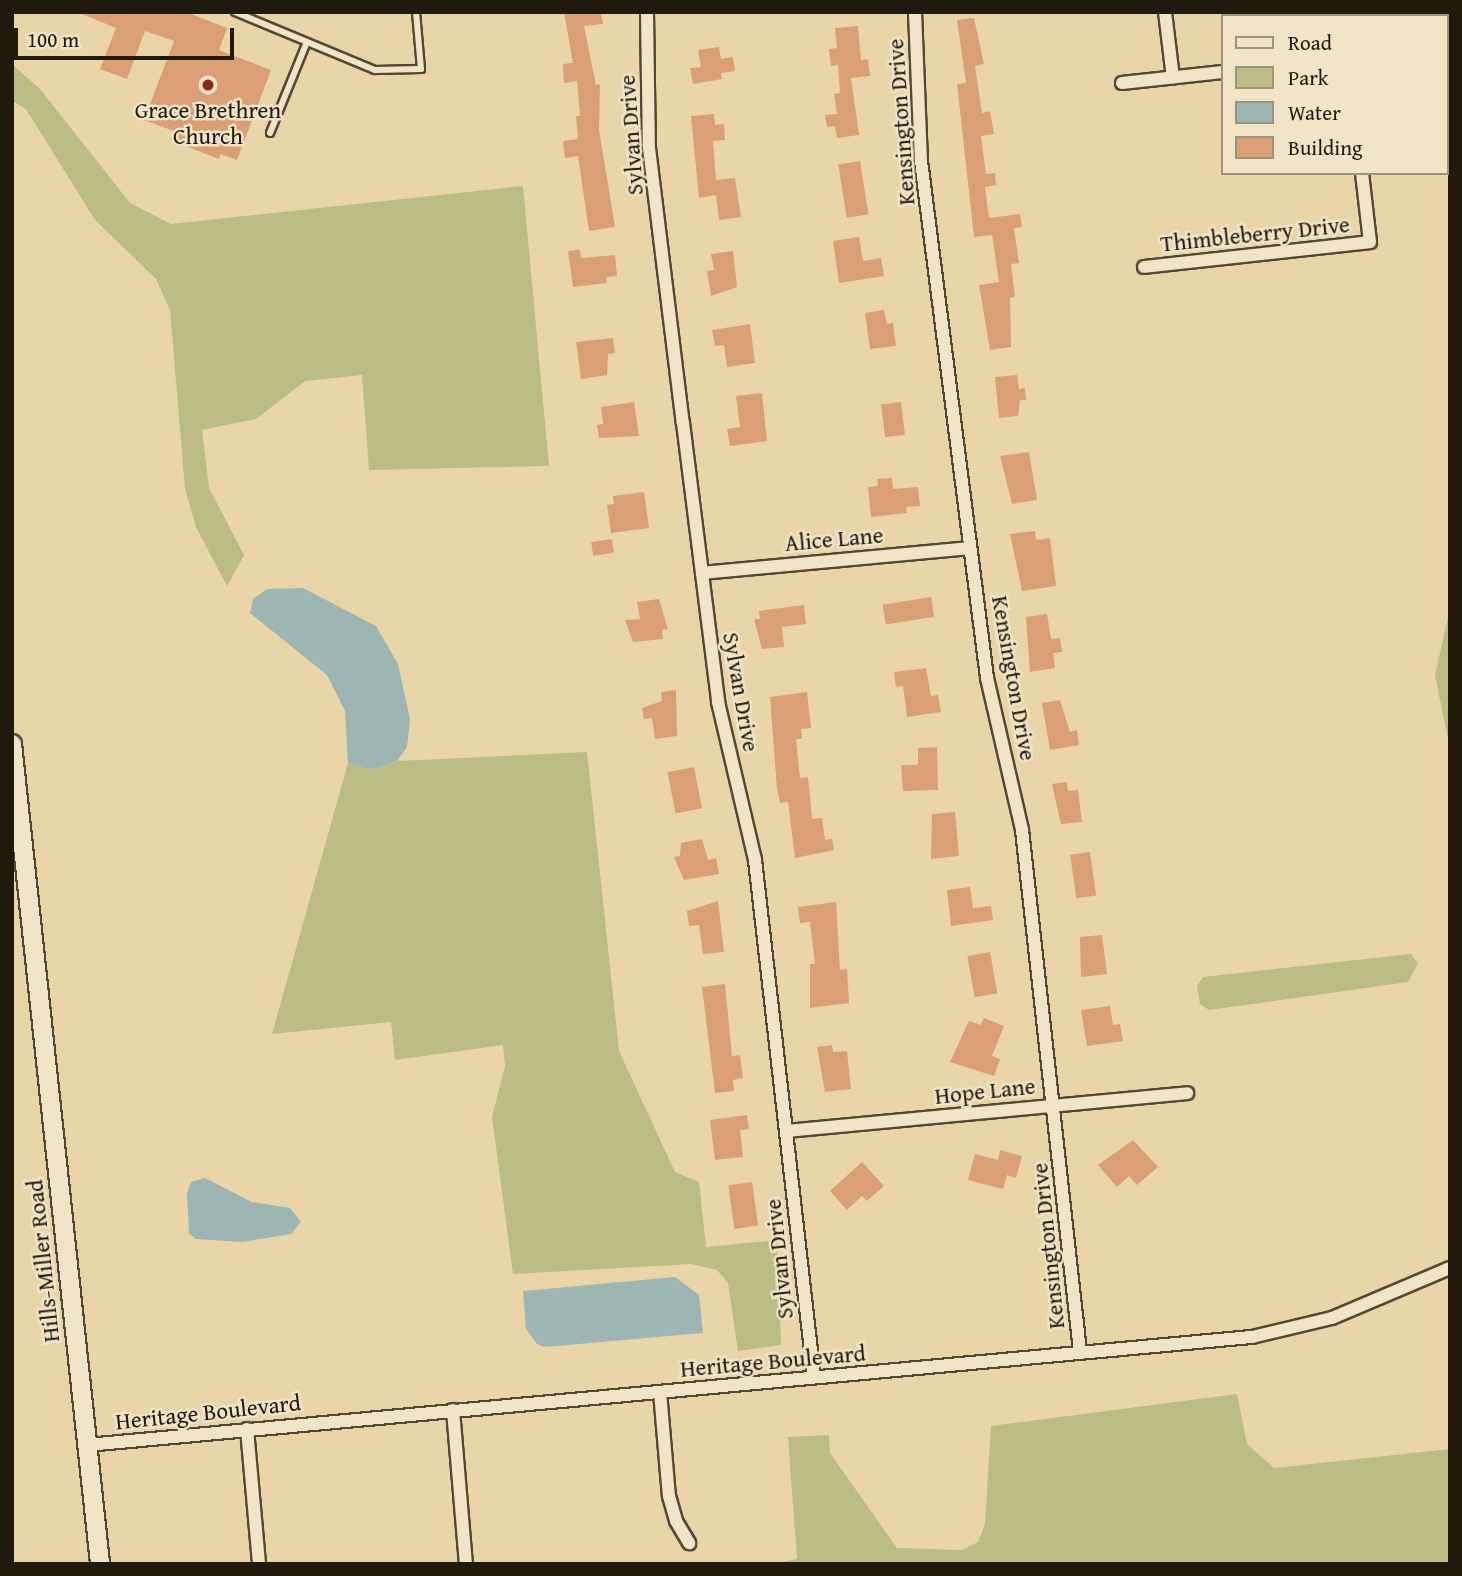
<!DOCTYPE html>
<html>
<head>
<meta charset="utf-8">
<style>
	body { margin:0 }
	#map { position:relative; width:1462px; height:1576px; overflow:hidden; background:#ead5a9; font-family:"Gentium Book Plus",serif }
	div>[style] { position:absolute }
	.green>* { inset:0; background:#bcbc85 }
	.water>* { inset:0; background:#9db6b4 }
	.building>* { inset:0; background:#db9f75; transform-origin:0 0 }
	.roads { filter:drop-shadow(2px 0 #534835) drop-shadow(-2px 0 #534835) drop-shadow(0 2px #534835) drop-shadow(0 -2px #534835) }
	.lane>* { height:6px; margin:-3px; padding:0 3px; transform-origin:3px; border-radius:3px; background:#f1e4c7 }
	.street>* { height:12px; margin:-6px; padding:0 6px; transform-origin:6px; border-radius:6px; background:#f1e4c7 }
	.secondary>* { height:18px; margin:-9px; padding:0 9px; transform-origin:9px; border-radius:9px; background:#f1e4c7 }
	.dots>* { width:19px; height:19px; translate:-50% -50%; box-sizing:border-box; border:4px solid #f1e4c7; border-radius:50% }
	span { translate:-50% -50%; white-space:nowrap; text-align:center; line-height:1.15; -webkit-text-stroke:5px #f1e4c7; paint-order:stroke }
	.poi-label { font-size:23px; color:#21190e }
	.street-label { font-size:23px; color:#21190e }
	.frame { position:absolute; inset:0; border:14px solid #21190e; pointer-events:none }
	.legend { position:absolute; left:1221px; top:14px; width:228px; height:161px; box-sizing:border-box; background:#f1e4c7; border:2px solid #9e937d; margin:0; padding:9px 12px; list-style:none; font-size:21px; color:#21190e }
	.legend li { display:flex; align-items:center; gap:14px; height:35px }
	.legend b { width:35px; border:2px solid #9e937d }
	.scale { position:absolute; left:14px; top:28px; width:220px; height:32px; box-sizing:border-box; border:4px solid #21190e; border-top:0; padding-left:9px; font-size:21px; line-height:24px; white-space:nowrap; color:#21190e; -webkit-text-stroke:5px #f1e4c7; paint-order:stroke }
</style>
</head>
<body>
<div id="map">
	<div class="green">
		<i style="clip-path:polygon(12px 64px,40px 89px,130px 203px,171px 224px,523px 186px,549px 466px,369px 470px,362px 375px,305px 381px,256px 419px,202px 430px,209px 488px,244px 555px,227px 586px,196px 527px,185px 489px,170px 310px,156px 279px,95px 220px,26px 109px,12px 101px)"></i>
		<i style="clip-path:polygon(1450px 608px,1450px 749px,1435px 675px)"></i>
		<i style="clip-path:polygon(587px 752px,619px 1051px,675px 1172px,699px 1182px,706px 1247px,777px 1240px,781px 1345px,738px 1351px,728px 1283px,717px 1270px,691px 1264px,513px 1274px,492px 1117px,505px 1066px,503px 1045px,395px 1060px,391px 1022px,272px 1034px,348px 763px,371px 770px,397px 761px)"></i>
		<i style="clip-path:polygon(1411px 954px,1418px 963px,1408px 982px,1209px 1010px,1200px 1004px,1197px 986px,1203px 977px)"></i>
		<i style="clip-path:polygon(1237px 1394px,1247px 1444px,1274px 1468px,1450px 1449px,1450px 1564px,772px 1564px,797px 1559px,788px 1437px,829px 1435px,830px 1453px,897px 1548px,962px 1550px,978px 1542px,985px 1524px,991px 1426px)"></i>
	</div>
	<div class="water">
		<i style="clip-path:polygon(303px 588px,376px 626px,398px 664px,410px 719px,407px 747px,397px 761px,371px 770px,348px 763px,345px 711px,327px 675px,250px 613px,253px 599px,267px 589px)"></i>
		<i style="clip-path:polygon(205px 1178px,252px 1202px,290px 1208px,301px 1222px,291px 1234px,242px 1242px,196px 1239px,189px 1233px,187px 1194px,191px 1182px)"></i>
		<i style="clip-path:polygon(675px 1277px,699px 1295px,703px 1333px,545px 1347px,537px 1344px,526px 1329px,523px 1291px)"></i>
	</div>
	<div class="building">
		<i style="clip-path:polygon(77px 12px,186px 12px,227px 28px,219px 50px,271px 70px,237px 160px,220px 154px,219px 159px,170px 140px,174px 131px,144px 120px,174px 41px,145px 31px,127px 79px,100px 69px,116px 28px)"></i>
		<i style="clip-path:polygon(564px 12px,601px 12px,603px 24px,584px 26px,596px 85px,600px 84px,599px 130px,615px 227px,589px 231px,578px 156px,565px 158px,563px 141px,578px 139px,576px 116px,580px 116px,577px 81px,564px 83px,563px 64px,573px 63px)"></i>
		<i style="clip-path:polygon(974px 18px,984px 64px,975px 66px,982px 113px,990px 111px,994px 134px,981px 136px,986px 174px,995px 173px,996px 185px,985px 187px,989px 218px,1020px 214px,1022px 227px,1014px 228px,1019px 263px,1011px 264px,1015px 297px,1010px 298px,1011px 347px,990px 350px,979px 285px,999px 282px,992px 235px,974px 237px,957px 84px,966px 83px,957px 20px)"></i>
		<i style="clip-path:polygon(858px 26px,861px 60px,868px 59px,870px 76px,851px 78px,859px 135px,837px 138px,835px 126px,827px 127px,825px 115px,837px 114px,834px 94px,840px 93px,838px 65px,831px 66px,829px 49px,837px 48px,835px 28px)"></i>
		<i style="clip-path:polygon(719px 47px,721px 59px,733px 57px,735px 71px,721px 73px,722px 79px,693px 84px,690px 68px,701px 67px,698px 50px)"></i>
		<i style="clip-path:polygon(714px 114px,715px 125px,724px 124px,725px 140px,713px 141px,716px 180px,735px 178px,741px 217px,719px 220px,716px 195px,699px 198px,691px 116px)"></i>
		<i style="left:860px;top:161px;width:54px;height:22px;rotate:81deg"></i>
		<i style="clip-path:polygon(859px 237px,863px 261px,881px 258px,884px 276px,839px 283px,833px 241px)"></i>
		<i style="clip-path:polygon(580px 250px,581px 258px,615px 255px,617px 276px,606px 277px,607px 283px,573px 287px,568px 251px)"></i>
		<i style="clip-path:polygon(733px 251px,737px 287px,711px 296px,707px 271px,714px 270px,711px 254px)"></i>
		<i style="clip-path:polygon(884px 310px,887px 324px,893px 323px,896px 346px,870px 349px,865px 313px)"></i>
		<i style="clip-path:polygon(750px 324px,755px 363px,727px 367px,724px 345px,715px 346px,712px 330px)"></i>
		<i style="clip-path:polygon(613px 338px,615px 353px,608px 354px,607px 375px,581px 379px,576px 342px)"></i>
		<i style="clip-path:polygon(1017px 375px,1019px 389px,1025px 388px,1026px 400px,1020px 400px,1018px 416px,999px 418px,995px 377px)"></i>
		<i style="clip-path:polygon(762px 393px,767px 441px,730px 446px,727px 429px,740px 427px,736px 396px)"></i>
		<i style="clip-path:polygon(634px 402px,639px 436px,599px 438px,597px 425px,603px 424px,601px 407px)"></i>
		<i style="left:901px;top:402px;width:33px;height:20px;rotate:83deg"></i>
		<i style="clip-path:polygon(1029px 452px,1037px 500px,1012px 504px,1000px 456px)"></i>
		<i style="clip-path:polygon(892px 478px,893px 489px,918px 487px,920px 506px,906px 507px,907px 513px,871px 517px,868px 487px,878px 486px,877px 479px)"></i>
		<i style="clip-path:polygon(644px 492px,649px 528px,611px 533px,607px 505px,614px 504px,613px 496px)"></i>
		<i style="clip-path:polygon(1035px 531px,1036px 540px,1050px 538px,1056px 586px,1022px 591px,1010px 534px)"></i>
		<i style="left:612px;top:539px;width:14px;height:21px;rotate:82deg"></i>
		<i style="left:931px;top:597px;width:20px;height:49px;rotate:81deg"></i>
		<i style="clip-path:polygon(659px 599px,668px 629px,662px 630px,663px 639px,633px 642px,625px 620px,640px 619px,637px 602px)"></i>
		<i style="clip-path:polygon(804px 605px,806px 624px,782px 627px,784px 647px,762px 649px,754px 619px,760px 619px,759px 611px)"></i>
		<i style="clip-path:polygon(1047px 614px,1051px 639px,1060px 638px,1062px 652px,1053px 653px,1055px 668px,1030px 672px,1026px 617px)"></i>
		<i style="clip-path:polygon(926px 668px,931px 696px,938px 695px,941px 712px,907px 717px,903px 686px,896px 687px,894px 672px)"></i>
		<i style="clip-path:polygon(676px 690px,677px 736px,655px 739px,652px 718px,644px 719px,642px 708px,662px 701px,661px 692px)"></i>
		<i style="clip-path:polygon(807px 692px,811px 728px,801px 729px,802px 739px,796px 739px,800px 778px,808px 777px,812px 819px,822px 818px,825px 840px,832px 839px,834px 850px,795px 858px,788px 802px,780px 803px,777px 789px,770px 697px)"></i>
		<i style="clip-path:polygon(1060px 700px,1070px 732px,1077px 730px,1079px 745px,1050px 750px,1042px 703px)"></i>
		<i style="clip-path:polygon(937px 747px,938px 790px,903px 791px,901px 765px,918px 765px,918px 748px)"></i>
		<i style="left:694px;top:767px;width:42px;height:27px;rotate:79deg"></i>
		<i style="clip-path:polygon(1067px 782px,1068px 791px,1078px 790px,1082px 822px,1061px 824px,1052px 784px)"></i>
		<i style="clip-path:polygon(955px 812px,959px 856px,931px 859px,932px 814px)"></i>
		<i style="clip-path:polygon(702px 839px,708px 860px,716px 858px,719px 874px,684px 880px,674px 857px,680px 856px,681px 843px)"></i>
		<i style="left:1090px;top:852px;width:44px;height:20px;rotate:82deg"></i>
		<i style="clip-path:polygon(970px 887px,973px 908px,991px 906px,993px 920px,951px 926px,947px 890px)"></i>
		<i style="clip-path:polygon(718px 901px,724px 952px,703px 954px,699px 925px,689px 926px,687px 911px)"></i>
		<i style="clip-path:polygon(836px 902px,840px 970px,847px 969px,849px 1003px,810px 1008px,810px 964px,815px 964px,810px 922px,800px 923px,798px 907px)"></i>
		<i style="clip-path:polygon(1102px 935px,1107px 974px,1081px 977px,1080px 937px)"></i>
		<i style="left:990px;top:952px;width:42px;height:23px;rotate:80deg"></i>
		<i style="clip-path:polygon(725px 984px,732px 1056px,740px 1055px,743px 1078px,733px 1080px,734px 1091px,715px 1093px,702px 987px)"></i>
		<i style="clip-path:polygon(1110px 1006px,1113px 1025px,1120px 1024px,1123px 1041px,1087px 1046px,1081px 1010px)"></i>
		<i style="clip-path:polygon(984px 1018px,1004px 1026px,992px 1056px,1000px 1059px,994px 1076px,950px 1062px,969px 1021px,981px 1025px)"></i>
		<i style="clip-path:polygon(832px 1045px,833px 1052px,847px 1051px,851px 1089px,825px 1092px,817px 1047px)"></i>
		<i style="clip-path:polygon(747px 1115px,749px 1129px,740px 1130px,743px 1157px,715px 1160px,710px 1120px)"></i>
		<i style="clip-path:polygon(1133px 1140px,1158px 1167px,1137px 1185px,1129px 1176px,1117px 1187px,1098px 1165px)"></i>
		<i style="clip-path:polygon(1000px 1150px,1022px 1156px,1016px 1178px,1007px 1175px,1003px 1189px,968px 1180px,975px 1154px,998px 1160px)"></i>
		<i style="clip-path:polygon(862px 1162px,884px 1186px,867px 1201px,862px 1196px,847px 1210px,830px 1191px)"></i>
		<i style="left:752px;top:1182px;width:44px;height:24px;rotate:82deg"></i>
	</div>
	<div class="roads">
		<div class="lane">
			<i style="left:235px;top:12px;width:152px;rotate:22.5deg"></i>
			<i style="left:375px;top:70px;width:46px;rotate:-1.2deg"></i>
			<i style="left:421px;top:69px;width:57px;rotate:-95deg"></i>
			<i style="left:270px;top:133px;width:98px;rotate:-67.9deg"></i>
		</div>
		<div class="street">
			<i style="left:647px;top:12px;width:136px;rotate:89.2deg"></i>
			<i style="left:649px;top:148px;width:277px;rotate:83deg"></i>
			<i style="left:683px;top:423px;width:281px;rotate:82.8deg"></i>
			<i style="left:718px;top:702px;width:162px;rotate:76.8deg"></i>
			<i style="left:755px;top:860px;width:520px;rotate:83.49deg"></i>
			<i style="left:915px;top:12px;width:149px;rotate:87.7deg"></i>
			<i style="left:921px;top:161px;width:521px;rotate:82.72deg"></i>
			<i style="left:987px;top:678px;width:156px;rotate:77deg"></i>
			<i style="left:1022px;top:830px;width:524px;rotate:83.65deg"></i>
			<i style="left:1165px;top:12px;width:66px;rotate:83.1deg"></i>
			<i style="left:1343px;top:12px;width:4px;rotate:76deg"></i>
			<i style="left:1446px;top:44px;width:4px"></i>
			<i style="left:1122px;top:83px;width:101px;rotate:-6.3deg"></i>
			<i style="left:1144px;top:267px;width:227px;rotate:-6.3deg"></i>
			<i style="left:1370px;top:242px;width:69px;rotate:-96.6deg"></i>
			<i style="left:702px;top:573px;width:269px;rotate:-5.3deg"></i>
			<i style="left:787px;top:1131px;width:402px;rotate:-5.4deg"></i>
			<i style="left:660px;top:1392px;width:104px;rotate:85.1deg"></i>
			<i style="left:669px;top:1496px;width:26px;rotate:74deg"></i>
			<i style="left:676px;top:1521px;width:26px;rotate:59deg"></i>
			<i style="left:453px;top:1410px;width:155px;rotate:85.2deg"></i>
			<i style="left:247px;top:1429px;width:136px;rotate:84.9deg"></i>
			<i style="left:87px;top:1445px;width:1170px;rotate:-5.3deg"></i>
			<i style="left:1252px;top:1337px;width:82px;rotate:-13.4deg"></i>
			<i style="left:1332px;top:1318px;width:128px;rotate:-23deg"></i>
		</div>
		<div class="secondary">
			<i style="left:12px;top:744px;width:825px;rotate:83.87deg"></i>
		</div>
	</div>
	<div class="dots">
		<i style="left:208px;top:85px;background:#8f2418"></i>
	</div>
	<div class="poi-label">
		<span style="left:208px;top:123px">Grace Brethren<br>Church</span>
	</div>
	<div class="street-label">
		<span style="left:901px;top:122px;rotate:-94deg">Kensington Drive</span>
		<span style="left:631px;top:135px;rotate:-94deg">Sylvan Drive</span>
		<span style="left:1255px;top:234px;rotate:-6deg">Thimbleberry Drive</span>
		<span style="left:834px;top:539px;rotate:-5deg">Alice Lane</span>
		<span style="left:1014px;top:678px;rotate:80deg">Kensington Drive</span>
		<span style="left:741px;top:692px;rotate:80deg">Sylvan Drive</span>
		<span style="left:985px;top:1091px;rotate:-6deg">Hope Lane</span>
		<span style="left:1048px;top:1246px;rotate:-96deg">Kensington Drive</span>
		<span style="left:779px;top:1259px;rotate:-96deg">Sylvan Drive</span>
		<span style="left:43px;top:1261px;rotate:-96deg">Hills-Miller Road</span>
		<span style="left:773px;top:1361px;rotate:-5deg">Heritage Boulevard</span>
		<span style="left:208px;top:1412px;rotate:-6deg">Heritage Boulevard</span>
	</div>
	<div class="frame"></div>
	<ul class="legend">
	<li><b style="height:9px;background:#f1e4c7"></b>Road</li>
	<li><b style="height:19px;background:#bcbc85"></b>Park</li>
	<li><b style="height:19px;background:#9db6b4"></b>Water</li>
	<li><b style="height:19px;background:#db9f75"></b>Building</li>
	</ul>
	<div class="scale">100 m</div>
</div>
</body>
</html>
